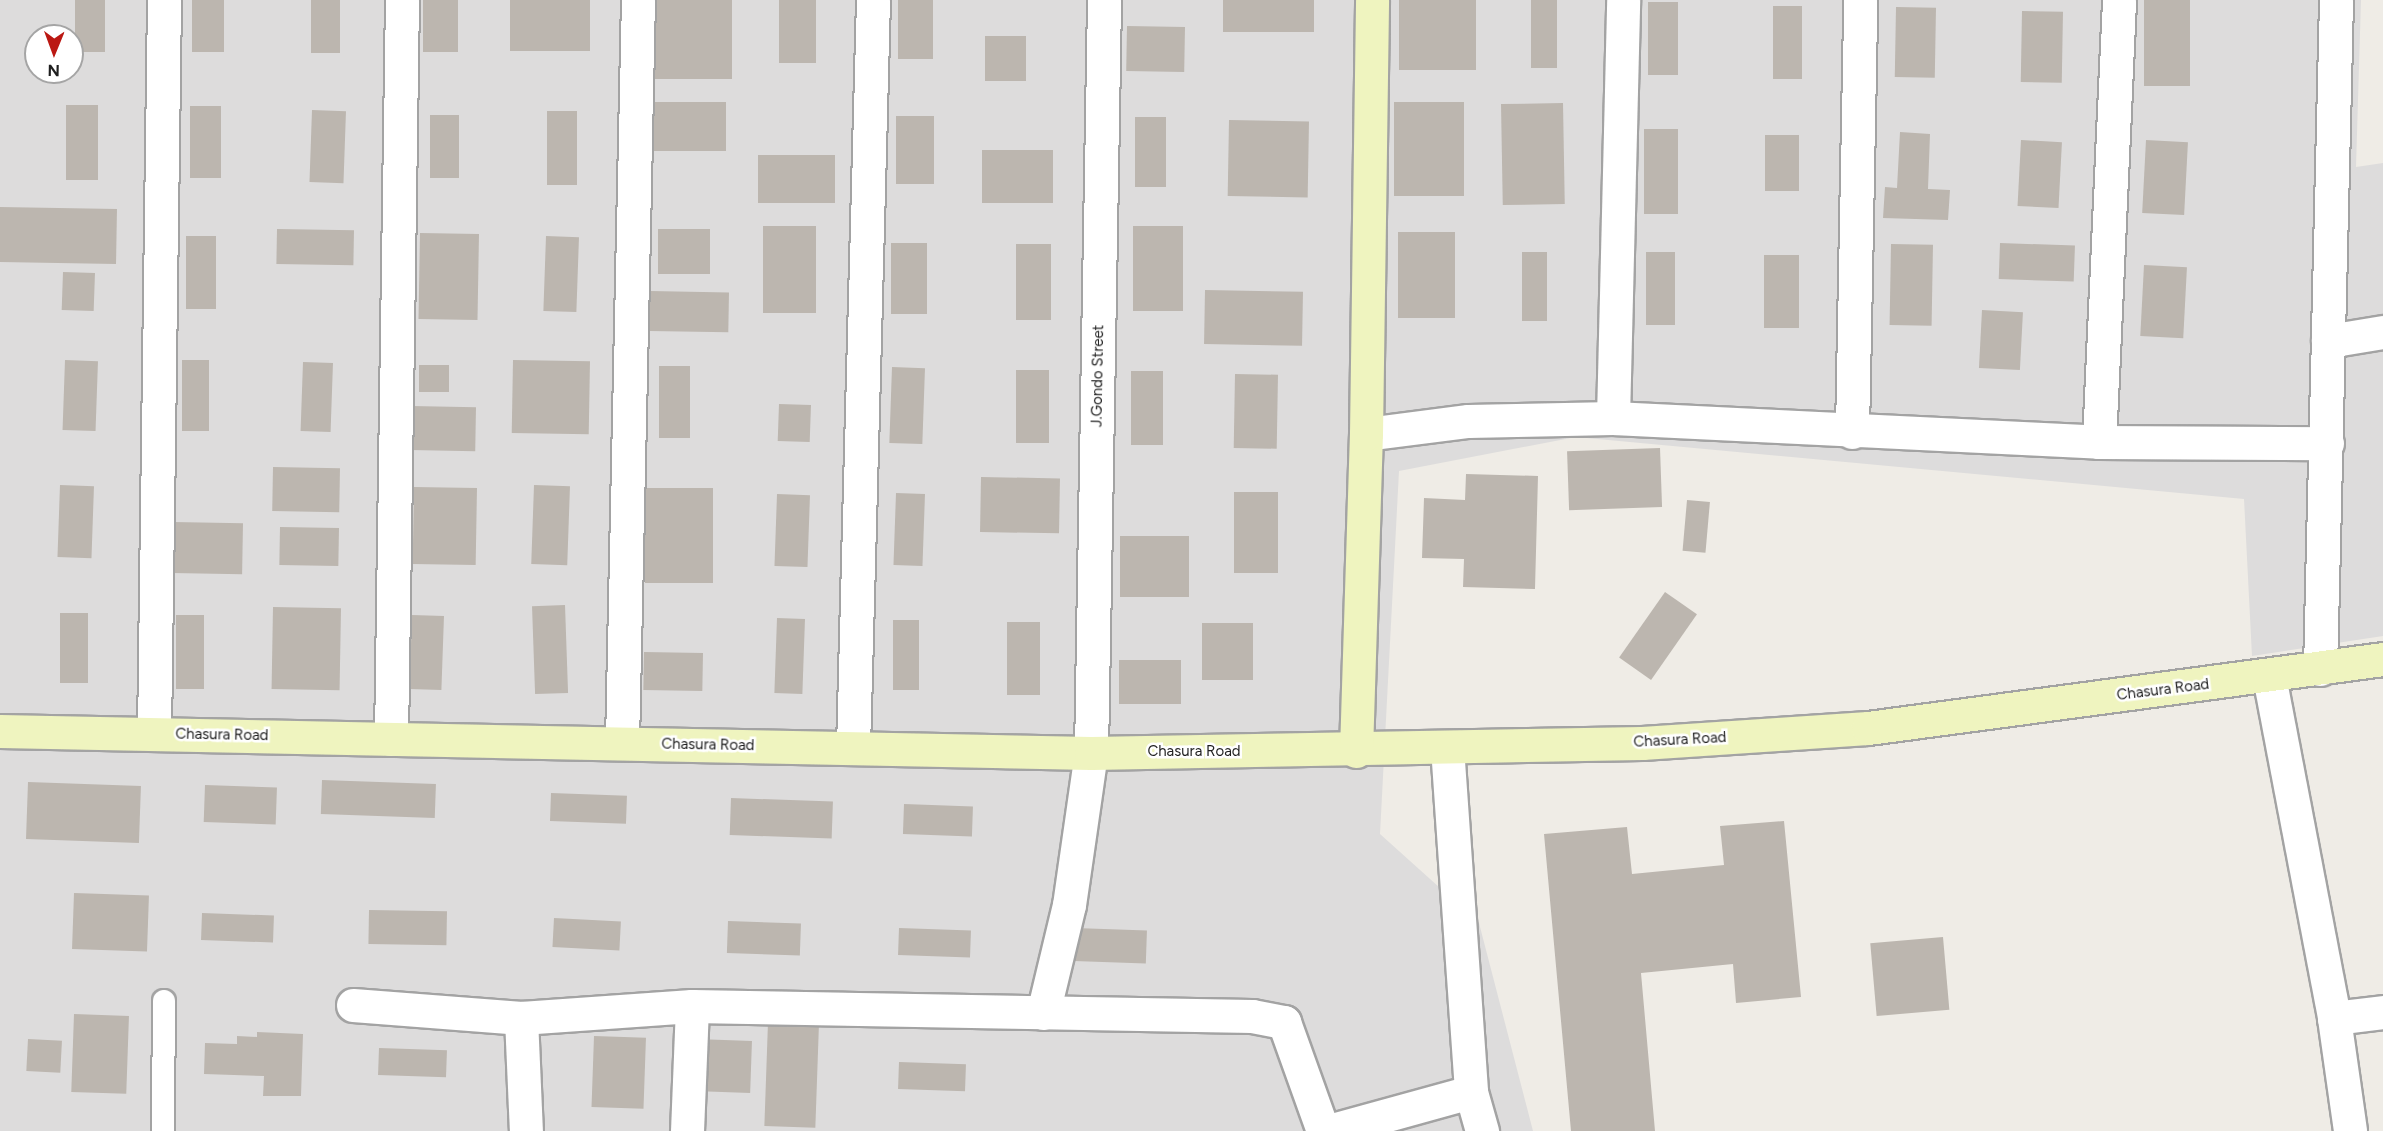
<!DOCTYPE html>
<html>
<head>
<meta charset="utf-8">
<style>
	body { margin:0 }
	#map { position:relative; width:2383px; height:1131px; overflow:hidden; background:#efece6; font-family:Figtree,sans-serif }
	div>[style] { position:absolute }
	.residential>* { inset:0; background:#dddcdc }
	.building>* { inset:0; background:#bcb6af; transform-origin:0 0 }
	.roads { filter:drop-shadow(2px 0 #a3a3a3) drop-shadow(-2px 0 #a3a3a3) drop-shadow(0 2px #a3a3a3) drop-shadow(0 -2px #a3a3a3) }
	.lane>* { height:22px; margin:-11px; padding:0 11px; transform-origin:11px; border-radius:11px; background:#fff }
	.street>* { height:33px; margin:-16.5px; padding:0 16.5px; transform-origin:16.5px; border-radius:16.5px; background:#fff }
	.secondary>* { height:33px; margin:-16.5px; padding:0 16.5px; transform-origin:16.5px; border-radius:16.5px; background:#eff4bf }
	span { translate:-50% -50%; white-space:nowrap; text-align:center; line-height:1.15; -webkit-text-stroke:5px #fff; paint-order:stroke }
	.street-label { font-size:15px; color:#1f1f1f }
	.north { position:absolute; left:24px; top:24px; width:60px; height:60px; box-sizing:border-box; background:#fff; border:2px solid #a5a5a5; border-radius:50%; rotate:181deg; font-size:16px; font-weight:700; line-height:24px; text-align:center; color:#1f1f1f }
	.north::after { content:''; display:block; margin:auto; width:21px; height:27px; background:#bb1813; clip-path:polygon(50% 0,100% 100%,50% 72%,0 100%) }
</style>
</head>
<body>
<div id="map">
	<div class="residential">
		<i style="clip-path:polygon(evenodd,0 0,2361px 0,2356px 167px,2383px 163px,2383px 636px,2252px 656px,2244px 499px,1576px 437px,1399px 471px,1380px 834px,1479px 923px,1533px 1131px,0 1131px,0 0,36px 36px,72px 36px,72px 72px,36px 72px,36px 36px)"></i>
	</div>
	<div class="building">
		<i style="left:75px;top:0;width:30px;height:52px"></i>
		<i style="left:192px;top:0;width:32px;height:52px"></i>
		<i style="left:311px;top:0;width:29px;height:53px"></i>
		<i style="left:423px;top:0;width:35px;height:52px"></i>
		<i style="left:510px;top:0;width:80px;height:51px"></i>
		<i style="left:651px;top:0;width:81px;height:79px"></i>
		<i style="left:779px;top:0;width:37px;height:63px"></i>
		<i style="left:898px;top:0;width:35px;height:59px"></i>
		<i style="left:1223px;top:0;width:91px;height:32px"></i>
		<i style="left:1399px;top:0;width:77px;height:70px"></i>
		<i style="left:1531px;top:0;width:26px;height:68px"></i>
		<i style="left:2144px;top:0;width:46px;height:86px"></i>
		<i style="left:1648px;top:2px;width:30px;height:73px"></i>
		<i style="left:1773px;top:6px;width:29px;height:73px"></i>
		<i style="left:1896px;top:7px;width:40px;height:70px;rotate:1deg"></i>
		<i style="left:2022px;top:11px;width:41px;height:71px;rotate:1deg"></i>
		<i style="left:1127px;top:26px;width:58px;height:45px;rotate:1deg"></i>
		<i style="left:985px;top:36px;width:41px;height:45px"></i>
		<i style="left:649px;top:102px;width:77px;height:49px"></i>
		<i style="left:1394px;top:102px;width:70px;height:94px"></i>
		<i style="left:1563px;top:103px;width:101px;height:62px;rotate:89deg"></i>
		<i style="left:66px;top:105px;width:32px;height:75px"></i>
		<i style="left:190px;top:106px;width:31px;height:72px"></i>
		<i style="left:312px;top:110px;width:34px;height:72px;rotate:2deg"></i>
		<i style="left:547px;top:111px;width:30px;height:74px"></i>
		<i style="left:430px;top:115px;width:29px;height:63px"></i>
		<i style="left:896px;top:116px;width:38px;height:68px"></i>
		<i style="left:1135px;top:117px;width:31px;height:70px"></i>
		<i style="left:1229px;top:120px;width:80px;height:76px;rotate:1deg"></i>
		<i style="left:1644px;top:129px;width:34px;height:85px"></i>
		<i style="clip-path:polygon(1900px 132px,1930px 134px,1928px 189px,1950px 190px,1948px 220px,1883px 218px,1885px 187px,1897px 188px)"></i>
		<i style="left:1765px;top:135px;width:34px;height:56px"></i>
		<i style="left:2021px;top:140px;width:41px;height:66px;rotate:3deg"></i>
		<i style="left:2146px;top:140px;width:42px;height:73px;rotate:3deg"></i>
		<i style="left:982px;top:150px;width:71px;height:53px"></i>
		<i style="left:758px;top:155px;width:77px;height:48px"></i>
		<i style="left:0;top:207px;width:117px;height:55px;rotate:1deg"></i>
		<i style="left:763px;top:226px;width:53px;height:87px"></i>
		<i style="left:1133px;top:226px;width:50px;height:85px"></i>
		<i style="left:277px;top:229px;width:77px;height:35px;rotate:1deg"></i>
		<i style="left:658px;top:229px;width:52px;height:45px"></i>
		<i style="left:1398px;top:232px;width:57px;height:86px"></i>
		<i style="left:420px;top:233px;width:59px;height:86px;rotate:1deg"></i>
		<i style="left:186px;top:236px;width:30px;height:73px"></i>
		<i style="left:546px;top:236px;width:33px;height:75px;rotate:2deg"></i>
		<i style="left:891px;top:243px;width:36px;height:71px"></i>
		<i style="left:2000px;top:243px;width:75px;height:36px;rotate:2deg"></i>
		<i style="left:1016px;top:244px;width:35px;height:76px"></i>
		<i style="left:1891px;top:244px;width:42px;height:81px;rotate:1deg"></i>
		<i style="left:1522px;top:252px;width:25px;height:69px"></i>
		<i style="left:1646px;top:252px;width:29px;height:73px"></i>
		<i style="left:1764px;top:255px;width:35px;height:73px"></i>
		<i style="left:2144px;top:265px;width:43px;height:71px;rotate:3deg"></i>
		<i style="left:63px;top:272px;width:32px;height:38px;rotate:2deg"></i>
		<i style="left:1205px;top:290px;width:98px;height:54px;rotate:1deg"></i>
		<i style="left:650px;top:291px;width:79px;height:40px;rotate:1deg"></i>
		<i style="left:1982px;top:310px;width:41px;height:58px;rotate:3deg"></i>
		<i style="left:65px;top:360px;width:33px;height:70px;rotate:2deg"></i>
		<i style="left:182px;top:360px;width:27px;height:71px"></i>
		<i style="left:513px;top:360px;width:77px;height:73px;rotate:1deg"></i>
		<i style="left:303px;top:362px;width:30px;height:69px;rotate:2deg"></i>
		<i style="left:419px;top:365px;width:30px;height:27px"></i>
		<i style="left:659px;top:366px;width:31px;height:72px"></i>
		<i style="left:892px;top:367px;width:33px;height:76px;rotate:2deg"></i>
		<i style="left:1016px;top:370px;width:33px;height:73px"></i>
		<i style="left:1131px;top:371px;width:32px;height:74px"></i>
		<i style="left:1235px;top:374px;width:43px;height:74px;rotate:1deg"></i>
		<i style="left:779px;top:404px;width:32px;height:37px;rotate:2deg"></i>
		<i style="left:411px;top:406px;width:65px;height:44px;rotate:1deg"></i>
		<i style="left:1660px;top:448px;width:59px;height:93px;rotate:88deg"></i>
		<i style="left:273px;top:467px;width:67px;height:44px;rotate:1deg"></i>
		<i style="clip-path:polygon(1466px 474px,1538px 476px,1535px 589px,1463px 587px,1464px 559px,1422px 558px,1424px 498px,1465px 500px)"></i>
		<i style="left:981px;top:477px;width:79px;height:55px;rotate:1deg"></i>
		<i style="left:60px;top:485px;width:34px;height:72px;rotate:2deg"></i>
		<i style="left:534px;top:485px;width:36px;height:79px;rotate:2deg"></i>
		<i style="left:414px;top:487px;width:63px;height:77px;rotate:1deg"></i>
		<i style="left:645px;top:488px;width:68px;height:95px"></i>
		<i style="left:1234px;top:492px;width:44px;height:81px"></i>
		<i style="left:896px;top:493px;width:29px;height:72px;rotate:2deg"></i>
		<i style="left:777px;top:494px;width:33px;height:72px;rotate:2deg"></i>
		<i style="left:1687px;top:500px;width:23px;height:51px;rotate:5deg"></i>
		<i style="left:173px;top:522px;width:70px;height:51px;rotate:1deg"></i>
		<i style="left:280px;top:527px;width:59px;height:38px;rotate:1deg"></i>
		<i style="left:1120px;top:536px;width:69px;height:61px"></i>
		<i style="left:1665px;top:592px;width:39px;height:80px;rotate:35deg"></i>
		<i style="left:565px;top:605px;width:88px;height:33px;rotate:88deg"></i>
		<i style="left:273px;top:607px;width:68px;height:82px;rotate:1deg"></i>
		<i style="left:60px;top:613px;width:28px;height:70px"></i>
		<i style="left:176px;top:615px;width:28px;height:74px"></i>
		<i style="left:412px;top:615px;width:32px;height:74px;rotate:2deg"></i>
		<i style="left:777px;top:618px;width:28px;height:75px;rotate:2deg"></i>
		<i style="left:893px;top:620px;width:26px;height:70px"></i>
		<i style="left:1007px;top:622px;width:33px;height:73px"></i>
		<i style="left:1202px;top:623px;width:51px;height:57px"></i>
		<i style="left:644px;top:652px;width:59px;height:38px;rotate:1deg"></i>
		<i style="left:1119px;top:660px;width:62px;height:44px"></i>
		<i style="left:322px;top:780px;width:114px;height:34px;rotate:2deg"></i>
		<i style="left:28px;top:782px;width:113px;height:57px;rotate:2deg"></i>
		<i style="left:205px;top:785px;width:72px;height:37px;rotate:2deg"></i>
		<i style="left:551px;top:793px;width:76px;height:28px;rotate:2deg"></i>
		<i style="left:731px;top:798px;width:102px;height:37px;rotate:2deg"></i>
		<i style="left:904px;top:804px;width:69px;height:30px;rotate:2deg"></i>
		<i style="clip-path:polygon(1784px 821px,1801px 997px,1736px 1003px,1733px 964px,1641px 973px,1655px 1131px,1571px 1131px,1544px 834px,1627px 827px,1632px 874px,1724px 865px,1720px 826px)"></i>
		<i style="left:74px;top:893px;width:75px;height:56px;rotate:2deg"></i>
		<i style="left:369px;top:910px;width:78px;height:34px;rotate:1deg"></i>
		<i style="left:202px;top:913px;width:72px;height:27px;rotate:2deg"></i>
		<i style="left:554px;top:918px;width:67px;height:29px;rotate:3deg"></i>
		<i style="left:728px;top:921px;width:73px;height:32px;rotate:2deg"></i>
		<i style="left:899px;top:928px;width:72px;height:27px;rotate:2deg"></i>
		<i style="left:1075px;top:928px;width:72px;height:33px;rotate:2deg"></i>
		<i style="left:1943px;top:937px;width:73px;height:73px;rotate:85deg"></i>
		<i style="left:74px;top:1014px;width:55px;height:78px;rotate:2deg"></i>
		<i style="left:768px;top:1022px;width:51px;height:104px;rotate:2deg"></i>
		<i style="clip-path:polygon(257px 1032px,303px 1034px,301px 1096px,263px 1096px,264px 1076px,204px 1074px,205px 1043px,237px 1044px,237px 1036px,257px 1037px)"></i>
		<i style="left:594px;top:1036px;width:52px;height:71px;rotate:2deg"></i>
		<i style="left:28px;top:1039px;width:34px;height:32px;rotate:3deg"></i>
		<i style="left:696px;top:1039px;width:56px;height:52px;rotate:2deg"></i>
		<i style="left:379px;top:1048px;width:68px;height:27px;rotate:2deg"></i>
		<i style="left:899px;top:1062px;width:67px;height:27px;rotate:2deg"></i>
	</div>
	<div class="roads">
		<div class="lane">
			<i style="left:163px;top:1131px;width:130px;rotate:-89.6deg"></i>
		</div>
		<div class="street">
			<i style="left:2328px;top:341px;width:56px;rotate:-9.3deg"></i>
			<i style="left:1613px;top:418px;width:418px;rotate:-88.6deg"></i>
			<i style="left:1852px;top:432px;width:432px;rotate:-88.9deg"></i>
			<i style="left:1366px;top:434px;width:103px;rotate:-7.3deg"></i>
			<i style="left:1468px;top:421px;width:145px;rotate:-1.2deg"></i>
			<i style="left:1613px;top:418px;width:487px;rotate:2.8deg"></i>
			<i style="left:2099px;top:442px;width:228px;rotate:0.3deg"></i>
			<i style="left:2099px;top:442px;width:442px;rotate:-87.4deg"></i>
			<i style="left:2320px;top:669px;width:669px;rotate:-88.63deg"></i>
			<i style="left:2269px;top:676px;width:348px;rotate:79.2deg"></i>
			<i style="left:2334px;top:1018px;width:114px;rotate:81.9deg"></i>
			<i style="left:154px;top:734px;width:734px;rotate:-89.22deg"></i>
			<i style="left:391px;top:739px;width:739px;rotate:-89.15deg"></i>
			<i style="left:622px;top:743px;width:743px;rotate:-88.77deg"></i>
			<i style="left:1447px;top:747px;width:346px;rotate:86deg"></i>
			<i style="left:1471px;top:1092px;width:41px;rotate:74.2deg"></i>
			<i style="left:853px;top:748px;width:748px;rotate:-88.47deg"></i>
			<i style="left:353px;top:1005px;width:169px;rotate:4.4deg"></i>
			<i style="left:521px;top:1018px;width:171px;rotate:-4deg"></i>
			<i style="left:692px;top:1006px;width:560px;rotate:1.02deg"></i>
			<i style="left:1252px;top:1016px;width:33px;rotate:11deg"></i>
			<i style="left:1284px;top:1022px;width:116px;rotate:70.3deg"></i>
			<i style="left:1043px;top:1013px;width:111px;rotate:-76.5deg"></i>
			<i style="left:1069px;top:905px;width:154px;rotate:-81.8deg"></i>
			<i style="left:1091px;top:753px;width:753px;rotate:-89.01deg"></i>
			<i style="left:521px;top:1018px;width:113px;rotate:87.5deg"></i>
			<i style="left:2334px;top:1018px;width:49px;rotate:-7deg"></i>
			<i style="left:687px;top:1131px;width:125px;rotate:-87.7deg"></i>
			<i style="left:1329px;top:1131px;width:147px;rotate:-15.4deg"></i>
		</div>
		<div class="secondary">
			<i style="left:0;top:731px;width:1091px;rotate:1.16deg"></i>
			<i style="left:1091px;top:753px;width:551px;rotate:-1.04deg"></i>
			<i style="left:1642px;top:743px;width:226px;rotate:-3.8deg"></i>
			<i style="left:1868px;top:728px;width:520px;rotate:-7.63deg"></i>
			<i style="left:1356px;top:751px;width:317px;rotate:-88.2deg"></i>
			<i style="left:1366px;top:434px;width:434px;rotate:-89.2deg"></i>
		</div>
	</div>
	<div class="street-label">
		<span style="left:1098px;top:376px;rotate:-89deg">J.Gondo Street</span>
		<span style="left:2163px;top:690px;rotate:-7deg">Chasura Road</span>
		<span style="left:222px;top:735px;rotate:1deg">Chasura Road</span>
		<span style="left:1680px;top:740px;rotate:-3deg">Chasura Road</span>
		<span style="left:708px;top:745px;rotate:1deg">Chasura Road</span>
		<span style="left:1194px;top:752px">Chasura Road</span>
	</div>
	<div class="north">N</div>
</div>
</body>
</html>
